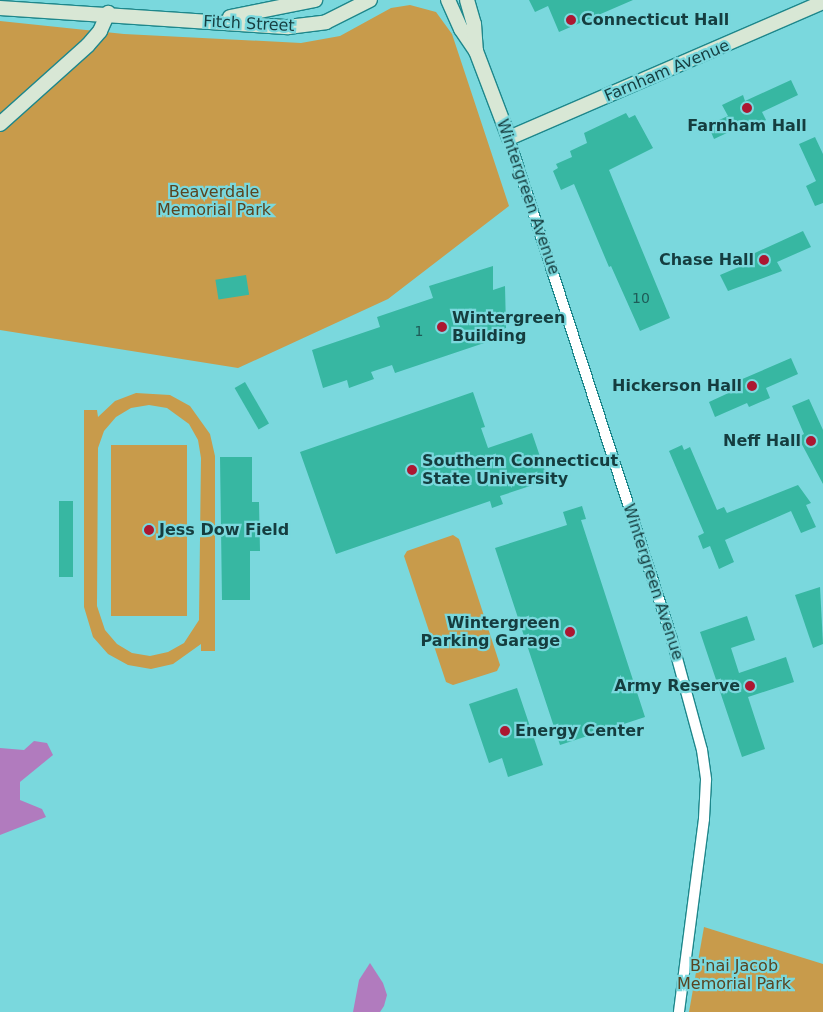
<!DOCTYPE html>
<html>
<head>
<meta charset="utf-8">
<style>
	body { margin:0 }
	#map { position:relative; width:823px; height:1012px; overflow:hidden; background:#7ad8dd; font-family:"DejaVu Sans",sans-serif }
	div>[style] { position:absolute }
	.green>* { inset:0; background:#c89b4b; transform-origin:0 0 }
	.water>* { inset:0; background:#b17bbe }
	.building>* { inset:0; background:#37b7a2; transform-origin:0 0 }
	.roads { filter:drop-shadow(1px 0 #1e878b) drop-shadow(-1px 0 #1e878b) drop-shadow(0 1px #1e878b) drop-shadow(0 -1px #1e878b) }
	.street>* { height:10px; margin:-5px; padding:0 5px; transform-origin:5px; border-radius:5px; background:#fff }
	.secondary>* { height:14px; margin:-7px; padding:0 7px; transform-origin:7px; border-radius:7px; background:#d8e7d5 }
	.dots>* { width:14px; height:14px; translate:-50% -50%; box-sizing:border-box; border:2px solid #7ad8dd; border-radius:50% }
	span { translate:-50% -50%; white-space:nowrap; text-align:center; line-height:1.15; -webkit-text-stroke:4.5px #7ad8dd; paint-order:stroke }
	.number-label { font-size:14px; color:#1e5c58 }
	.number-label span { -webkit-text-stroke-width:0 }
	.poi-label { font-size:16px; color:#153d3f; font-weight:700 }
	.left { translate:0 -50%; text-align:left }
	.right { translate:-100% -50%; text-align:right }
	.street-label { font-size:16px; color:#153d3f }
	.park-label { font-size:16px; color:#584421 }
</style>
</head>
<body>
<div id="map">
	<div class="green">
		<i style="clip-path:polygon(410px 5px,436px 12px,452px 34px,509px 206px,388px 299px,238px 368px,0 330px,0 21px,124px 34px,301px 43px,340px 36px,391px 8px)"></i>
		<i style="clip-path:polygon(evenodd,136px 393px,170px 395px,190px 406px,210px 434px,215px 456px,215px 651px,201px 651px,201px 644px,173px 664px,151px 669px,128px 665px,108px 654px,93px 637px,84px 607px,84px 410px,97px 410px,98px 417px,115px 401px,136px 393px,149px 405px,167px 408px,189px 424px,198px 440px,201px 458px,199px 620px,184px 643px,168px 652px,150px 656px,132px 653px,117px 644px,105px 630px,97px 606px,98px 448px,104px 431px,116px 417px,131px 408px,149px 405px)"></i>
		<i style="left:111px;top:445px;width:76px;height:171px"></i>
		<i style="clip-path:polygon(453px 535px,459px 539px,500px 665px,497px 671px,453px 685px,446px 682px,404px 556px,407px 551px)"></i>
		<i style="clip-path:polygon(704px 927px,823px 964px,823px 1012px,689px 1012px)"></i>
	</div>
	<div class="water">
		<i style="clip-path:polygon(34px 741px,47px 743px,53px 755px,20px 782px,20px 800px,42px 809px,46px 817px,0 835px,0 748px,24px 750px)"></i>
		<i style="clip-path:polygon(370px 963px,383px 983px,387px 995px,384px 1006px,380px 1012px,353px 1012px,359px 980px)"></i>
	</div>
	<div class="building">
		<i style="clip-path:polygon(529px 0,633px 0,559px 32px,548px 6px,535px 12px)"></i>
		<i style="clip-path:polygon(791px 80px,798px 95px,762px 112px,766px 120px,746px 130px,744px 125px,714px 139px,708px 125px,728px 116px,722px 105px,743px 95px,745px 101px)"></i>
		<i style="clip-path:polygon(626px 113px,629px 118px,635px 115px,653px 148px,609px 170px,670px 318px,640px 331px,611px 266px,609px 267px,574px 184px,561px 190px,553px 171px,558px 168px,556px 164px,572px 157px,570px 151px,587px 143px,584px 133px)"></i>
		<i style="clip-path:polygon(815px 137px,823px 154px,823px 203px,815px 206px,806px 186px,816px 181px,799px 144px)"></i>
		<i style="clip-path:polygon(803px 231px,811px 247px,777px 262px,782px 271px,728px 291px,720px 275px,746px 264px,744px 258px)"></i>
		<i style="clip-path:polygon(493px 266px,493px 290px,505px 286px,506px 328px,493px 332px,493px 340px,395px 373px,392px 365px,371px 372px,374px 379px,349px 388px,347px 380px,323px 388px,312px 350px,380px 327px,377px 317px,433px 298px,429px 286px)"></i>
		<i style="left:246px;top:275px;width:20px;height:31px;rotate:81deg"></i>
		<i style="clip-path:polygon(791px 358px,798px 374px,766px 388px,770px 398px,749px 407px,747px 403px,715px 417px,709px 402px,735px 390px,733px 383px)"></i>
		<i style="left:245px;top:382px;width:48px;height:12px;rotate:60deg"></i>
		<i style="clip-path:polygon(473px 392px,485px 427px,481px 428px,488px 448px,532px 433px,548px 480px,500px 496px,503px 504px,492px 508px,490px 501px,336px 554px,300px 452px)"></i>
		<i style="clip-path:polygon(809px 399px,823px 430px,823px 484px,798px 437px,804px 434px,792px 406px)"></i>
		<i style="clip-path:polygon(682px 445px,684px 450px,690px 447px,717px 510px,724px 507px,727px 513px,798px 485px,811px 503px,806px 505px,816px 527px,801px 533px,791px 511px,725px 540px,734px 562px,719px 569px,710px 546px,703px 549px,698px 536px,704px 533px,669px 451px)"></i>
		<i style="clip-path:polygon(220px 457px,252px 457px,252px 502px,259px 502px,260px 551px,250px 551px,250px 600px,222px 600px)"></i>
		<i style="left:59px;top:501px;width:14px;height:76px"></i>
		<i style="clip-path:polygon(582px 506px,586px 519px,581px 520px,645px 717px,560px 745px,495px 548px,567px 525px,563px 512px)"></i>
		<i style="clip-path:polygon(820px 587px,823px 644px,813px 648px,795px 595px)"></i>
		<i style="clip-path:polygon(747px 616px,755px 640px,731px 648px,739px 673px,786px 657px,794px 682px,748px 697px,765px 749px,742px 757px,700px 632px)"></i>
		<i style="clip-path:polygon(517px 688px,543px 765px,508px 777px,502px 758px,489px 763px,469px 704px)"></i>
	</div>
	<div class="roads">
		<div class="street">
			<i style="left:509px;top:138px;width:524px;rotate:71.98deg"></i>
			<i style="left:671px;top:636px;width:118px;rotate:74.8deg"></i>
			<i style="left:702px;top:750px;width:30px;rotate:82deg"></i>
			<i style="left:706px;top:780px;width:39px;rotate:93deg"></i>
			<i style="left:704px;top:819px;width:195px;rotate:97.4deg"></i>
		</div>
		<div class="secondary">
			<i style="left:448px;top:0;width:32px;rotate:66deg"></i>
			<i style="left:461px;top:29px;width:27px;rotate:56deg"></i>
			<i style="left:476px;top:51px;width:93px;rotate:69.2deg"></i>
			<i style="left:509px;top:138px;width:342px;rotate:-23.4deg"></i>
			<i style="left:467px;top:0;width:25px;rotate:74deg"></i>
			<i style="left:474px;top:24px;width:27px;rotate:86deg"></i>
			<i style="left:0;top:8px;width:289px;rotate:3.8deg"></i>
			<i style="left:288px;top:27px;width:38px;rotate:-7deg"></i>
			<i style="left:326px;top:22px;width:49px;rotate:-26.6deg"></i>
			<i style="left:230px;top:17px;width:87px;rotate:-11.3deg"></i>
			<i style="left:0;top:124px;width:118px;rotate:-41.9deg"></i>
			<i style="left:88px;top:45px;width:18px;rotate:-49deg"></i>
			<i style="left:100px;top:31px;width:20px;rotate:-66deg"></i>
		</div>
	</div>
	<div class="dots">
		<i style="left:571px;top:20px;background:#ac1731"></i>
		<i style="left:747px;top:108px;background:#ac1731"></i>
		<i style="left:764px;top:260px;background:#ac1731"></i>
		<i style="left:442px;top:327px;background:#ac1731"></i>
		<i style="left:752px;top:386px;background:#ac1731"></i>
		<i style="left:811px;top:441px;background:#ac1731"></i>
		<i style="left:412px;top:470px;background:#ac1731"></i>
		<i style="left:149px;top:530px;background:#ac1731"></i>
		<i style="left:570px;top:632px;background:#ac1731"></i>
		<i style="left:750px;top:686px;background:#ac1731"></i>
		<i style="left:505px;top:731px;background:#ac1731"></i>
	</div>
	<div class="number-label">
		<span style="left:641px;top:298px">10</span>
		<span style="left:419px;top:331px">1</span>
	</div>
	<div class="poi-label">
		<span class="left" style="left:581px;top:20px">Connecticut Hall</span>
		<span style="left:747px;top:126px">Farnham Hall</span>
		<span class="right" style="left:754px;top:260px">Chase Hall</span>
		<span class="left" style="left:452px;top:327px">Wintergreen<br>Building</span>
		<span class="right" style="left:742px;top:386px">Hickerson Hall</span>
		<span class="right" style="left:801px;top:441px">Neff Hall</span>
		<span class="left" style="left:422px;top:470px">Southern Connecticut<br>State University</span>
		<span class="left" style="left:159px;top:530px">Jess Dow Field</span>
		<span class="right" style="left:560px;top:632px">Wintergreen<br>Parking Garage</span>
		<span class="right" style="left:740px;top:686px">Army Reserve</span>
		<span class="left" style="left:515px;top:731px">Energy Center</span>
	</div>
	<div class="street-label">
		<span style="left:249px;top:24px;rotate:3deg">Fitch Street</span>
		<span style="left:667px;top:71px;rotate:-23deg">Farnham Avenue</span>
		<span style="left:528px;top:197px;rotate:71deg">Wintergreen Avenue</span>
		<span style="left:653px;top:582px;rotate:72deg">Wintergreen Avenue</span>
	</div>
	<div class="park-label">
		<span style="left:214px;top:201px">Beaverdale<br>Memorial Park</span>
		<span style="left:734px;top:975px">B'nai Jacob<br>Memorial Park</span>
	</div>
</div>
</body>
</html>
